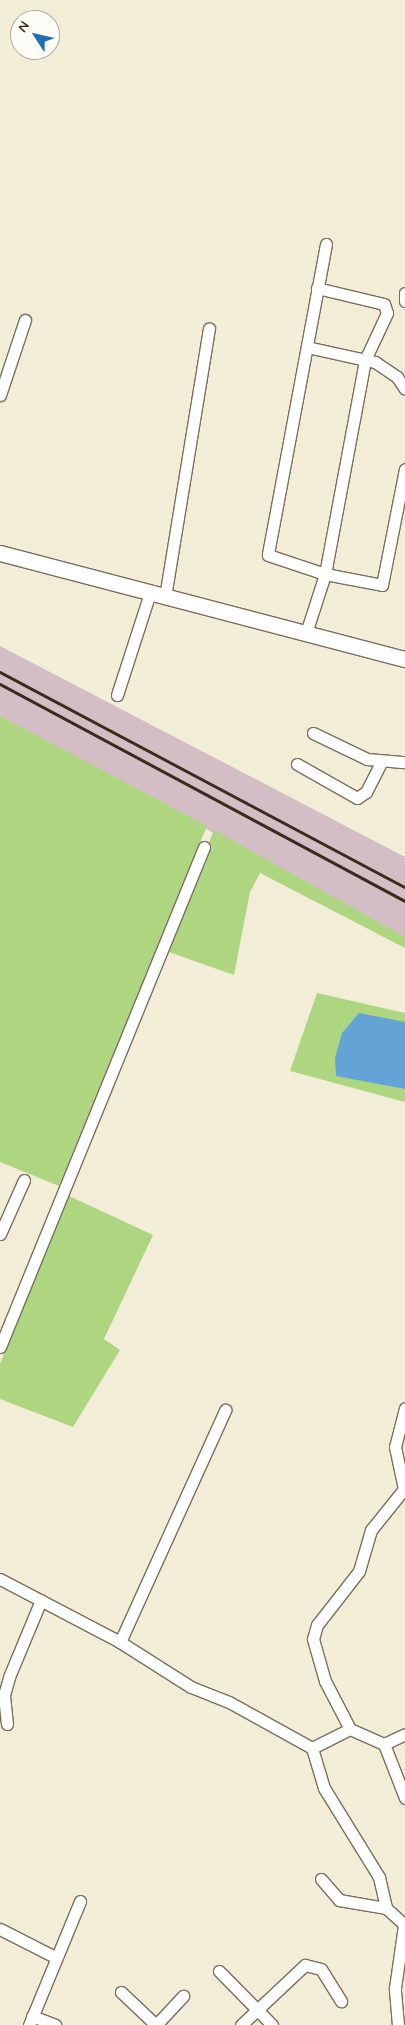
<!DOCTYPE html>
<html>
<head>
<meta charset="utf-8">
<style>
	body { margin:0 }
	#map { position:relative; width:405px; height:2025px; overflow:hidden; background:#f1edd6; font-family:Mynerve,sans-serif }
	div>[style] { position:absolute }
	.industrial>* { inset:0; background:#d2bec4 }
	.green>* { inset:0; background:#aed680 }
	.water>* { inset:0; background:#63a3d6 }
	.roads { filter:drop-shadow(1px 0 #7b6e5e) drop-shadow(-1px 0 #7b6e5e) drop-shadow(0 1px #7b6e5e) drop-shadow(0 -1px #7b6e5e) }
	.minor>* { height:11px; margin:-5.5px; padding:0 5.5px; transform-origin:5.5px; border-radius:5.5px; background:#fff }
	.secondary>* { height:15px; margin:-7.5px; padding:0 7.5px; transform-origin:7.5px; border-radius:7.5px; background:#fff }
	.rail>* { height:3px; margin:-1.5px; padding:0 1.5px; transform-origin:1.5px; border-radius:1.5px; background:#3b2a1e }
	span { translate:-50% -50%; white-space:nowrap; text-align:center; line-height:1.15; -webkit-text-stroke:4.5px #fdfcf7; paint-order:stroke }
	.north { position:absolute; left:10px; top:10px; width:50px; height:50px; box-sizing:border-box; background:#fdfcf7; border:1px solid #afa8a0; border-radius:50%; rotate:305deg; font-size:14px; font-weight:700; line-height:20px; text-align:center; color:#3b2a1e }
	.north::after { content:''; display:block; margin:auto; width:18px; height:22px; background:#1f6fb2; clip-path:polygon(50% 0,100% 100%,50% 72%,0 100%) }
</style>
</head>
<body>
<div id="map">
	<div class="industrial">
		<i style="clip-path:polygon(0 646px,405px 857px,405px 938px,0 716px)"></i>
	</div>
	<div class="green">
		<i style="clip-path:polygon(0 716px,207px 826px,59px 1186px,0 1162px)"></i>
		<i style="clip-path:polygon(214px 830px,405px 937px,405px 948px,260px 873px,250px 892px,234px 975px,166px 951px)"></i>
		<i style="clip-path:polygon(317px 993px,405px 1013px,405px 1102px,290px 1071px)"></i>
		<i style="clip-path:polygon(67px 1195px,153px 1235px,104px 1339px,120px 1350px,73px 1427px,0 1399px,0 1364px)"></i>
	</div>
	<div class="water">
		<i style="clip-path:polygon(359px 1013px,405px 1022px,405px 1089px,336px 1076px,335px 1058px,342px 1033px)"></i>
	</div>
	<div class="roads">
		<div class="minor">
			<i style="left:326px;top:244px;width:316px;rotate:100.6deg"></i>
			<i style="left:268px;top:555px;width:60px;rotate:18.4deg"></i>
			<i style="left:325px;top:574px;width:58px;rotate:10.9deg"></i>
			<i style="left:382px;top:585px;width:118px;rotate:-78.8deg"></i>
			<i style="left:405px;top:293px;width:8px;rotate:90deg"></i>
			<i style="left:307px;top:347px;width:70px;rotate:12.4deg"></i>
			<i style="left:375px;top:362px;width:27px;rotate:34deg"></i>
			<i style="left:397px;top:377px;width:14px;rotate:56deg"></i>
			<i style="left:0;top:395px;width:79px;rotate:-71.6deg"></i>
			<i style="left:165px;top:597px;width:272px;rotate:-80.7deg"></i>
			<i style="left:306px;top:633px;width:62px;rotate:-72.1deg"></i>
			<i style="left:325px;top:574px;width:218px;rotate:-79.4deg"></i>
			<i style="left:365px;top:360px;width:52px;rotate:-64.9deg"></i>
			<i style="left:387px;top:313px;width:9px;rotate:-108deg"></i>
			<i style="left:384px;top:304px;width:69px;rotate:-166.6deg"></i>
			<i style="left:117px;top:695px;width:107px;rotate:-72.1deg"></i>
			<i style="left:313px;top:733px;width:60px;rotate:25.7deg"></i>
			<i style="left:367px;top:759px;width:38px;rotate:5deg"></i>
			<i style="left:297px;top:764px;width:69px;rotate:29.5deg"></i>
			<i style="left:357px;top:798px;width:11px;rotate:-34deg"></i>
			<i style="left:366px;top:792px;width:34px;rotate:-63deg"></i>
			<i style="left:0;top:1234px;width:59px;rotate:-66deg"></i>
			<i style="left:0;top:1347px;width:540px;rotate:-67.8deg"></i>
			<i style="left:0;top:1579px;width:136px;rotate:27.7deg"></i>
			<i style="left:120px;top:1642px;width:84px;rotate:32.4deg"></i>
			<i style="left:191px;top:1687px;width:41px;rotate:21.5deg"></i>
			<i style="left:229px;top:1702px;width:95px;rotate:29deg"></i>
			<i style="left:120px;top:1642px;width:255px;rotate:-65.6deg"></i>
			<i style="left:7px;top:1724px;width:29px;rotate:-96deg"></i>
			<i style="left:4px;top:1695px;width:19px;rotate:-74deg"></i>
			<i style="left:9px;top:1677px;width:83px;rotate:-67.4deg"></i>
			<i style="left:350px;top:1729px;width:54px;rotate:-117.5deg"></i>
			<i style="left:325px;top:1681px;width:44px;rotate:-105.9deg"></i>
			<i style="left:313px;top:1639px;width:15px;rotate:-74deg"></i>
			<i style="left:317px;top:1625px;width:68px;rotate:-52.1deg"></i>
			<i style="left:359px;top:1571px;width:43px;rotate:-73.7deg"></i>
			<i style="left:371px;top:1530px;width:53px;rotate:-51.2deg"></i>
			<i style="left:404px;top:1489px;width:43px;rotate:-102.1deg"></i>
			<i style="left:395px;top:1447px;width:40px;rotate:-75.6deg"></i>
			<i style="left:384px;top:1744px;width:58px;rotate:68.7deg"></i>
			<i style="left:312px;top:1748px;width:42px;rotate:73.3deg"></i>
			<i style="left:324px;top:1788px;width:105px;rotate:58.3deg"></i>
			<i style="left:379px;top:1877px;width:32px;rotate:77deg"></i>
			<i style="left:386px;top:1908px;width:25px;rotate:42deg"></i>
			<i style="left:312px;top:1748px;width:42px;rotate:-26.6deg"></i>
			<i style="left:350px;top:1729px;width:37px;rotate:24deg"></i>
			<i style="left:384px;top:1744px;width:23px;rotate:-25deg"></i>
			<i style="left:321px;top:1879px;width:28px;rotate:49deg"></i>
			<i style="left:339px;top:1900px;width:48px;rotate:9.7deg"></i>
			<i style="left:0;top:1929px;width:62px;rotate:27deg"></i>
			<i style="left:219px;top:1971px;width:76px;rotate:45.5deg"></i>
			<i style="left:121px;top:1992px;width:48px;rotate:43.3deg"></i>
			<i style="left:32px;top:2016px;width:25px;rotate:21deg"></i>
			<i style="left:29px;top:2025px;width:134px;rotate:-67.6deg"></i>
			<i style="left:156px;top:2025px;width:40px;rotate:-47deg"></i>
			<i style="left:241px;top:2025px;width:88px;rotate:-43.2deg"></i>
			<i style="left:305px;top:1965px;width:16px;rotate:14deg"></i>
			<i style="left:321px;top:1969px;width:38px;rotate:58deg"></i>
			<i style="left:398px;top:2025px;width:37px;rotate:-95deg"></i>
			<i style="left:395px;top:1988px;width:64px;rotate:-81.9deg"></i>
		</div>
		<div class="secondary">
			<i style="left:0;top:553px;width:419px;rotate:14.7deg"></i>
		</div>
	</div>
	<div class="rail">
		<i style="left:0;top:672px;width:459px;rotate:28deg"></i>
		<i style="left:0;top:684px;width:459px;rotate:28.2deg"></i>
	</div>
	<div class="north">N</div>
</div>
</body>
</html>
